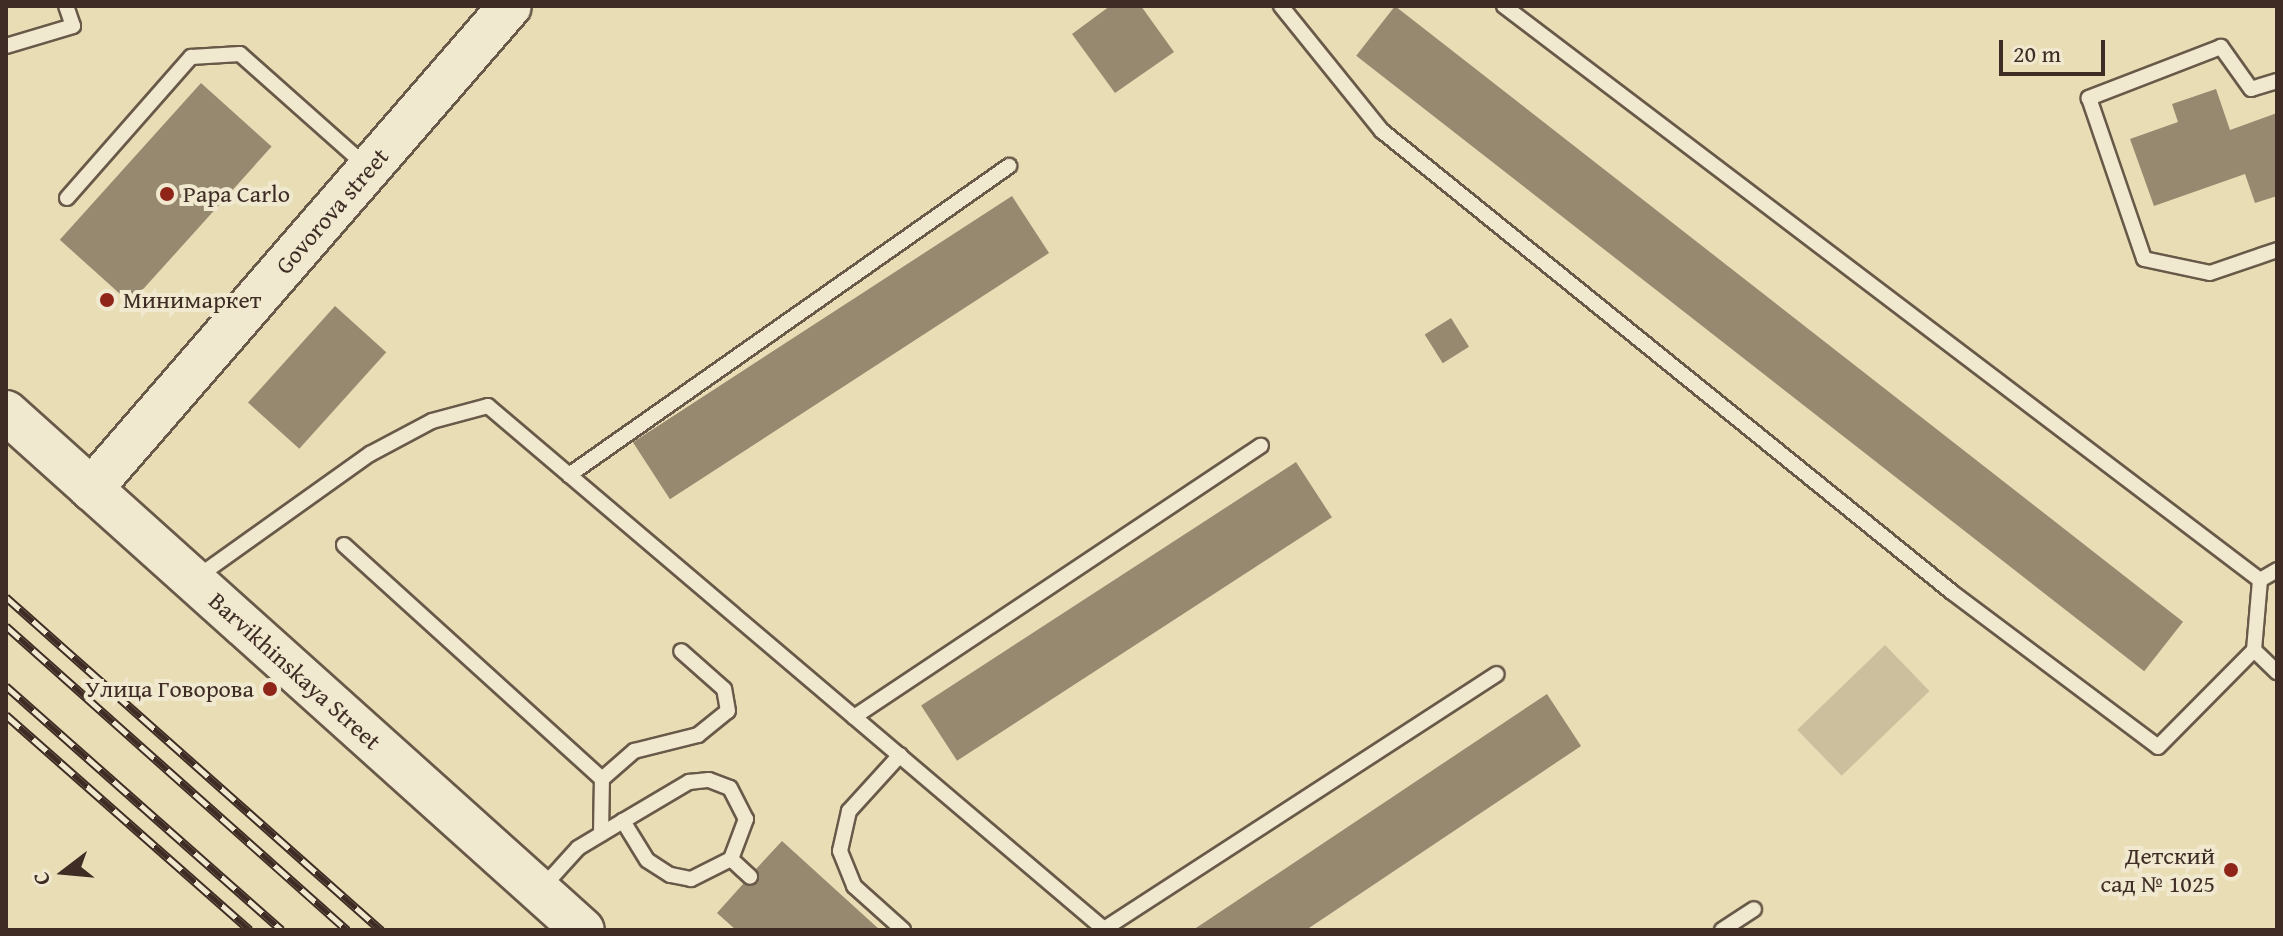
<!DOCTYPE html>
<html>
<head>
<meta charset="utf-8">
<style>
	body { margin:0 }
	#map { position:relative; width:2283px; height:936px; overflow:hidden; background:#e8ddb5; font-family:"Gentium Book Plus",serif }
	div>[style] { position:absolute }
	.green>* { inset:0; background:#cbbf9d; transform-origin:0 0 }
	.building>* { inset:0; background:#978970; transform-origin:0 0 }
	.roads { filter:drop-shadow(2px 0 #695949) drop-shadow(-2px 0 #695949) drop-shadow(0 2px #695949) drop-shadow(0 -2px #695949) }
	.lane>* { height:14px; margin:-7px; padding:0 7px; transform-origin:7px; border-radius:7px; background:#f0e9cf }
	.secondary>* { height:42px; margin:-21px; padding:0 21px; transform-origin:21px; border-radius:21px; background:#f0e9cf }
	.rail>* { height:9px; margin-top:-4.5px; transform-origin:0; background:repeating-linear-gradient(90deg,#f0e9cf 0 18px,#3f2d25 0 36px); box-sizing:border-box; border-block:2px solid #3f2d25 }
	.dots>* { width:22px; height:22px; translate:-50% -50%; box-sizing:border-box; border:4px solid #f0e9cf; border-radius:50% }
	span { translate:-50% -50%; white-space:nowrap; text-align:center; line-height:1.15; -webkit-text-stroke:8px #f0e9cf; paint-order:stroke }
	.poi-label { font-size:24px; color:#3f2d25 }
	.left { translate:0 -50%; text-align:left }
	.right { translate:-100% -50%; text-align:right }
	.street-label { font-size:24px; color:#3f2d25 }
	.frame { position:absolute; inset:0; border:8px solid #3f2d25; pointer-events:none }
	.north { position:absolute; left:24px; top:832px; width:80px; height:80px; -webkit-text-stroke:6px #f0e9cf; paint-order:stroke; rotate:254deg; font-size:22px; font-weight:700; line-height:32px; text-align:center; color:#3f2d25 }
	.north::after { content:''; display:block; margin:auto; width:28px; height:36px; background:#3f2d25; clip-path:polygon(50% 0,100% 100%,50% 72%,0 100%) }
	.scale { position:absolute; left:1999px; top:40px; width:106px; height:36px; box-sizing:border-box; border:4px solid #3f2d25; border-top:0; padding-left:10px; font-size:24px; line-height:28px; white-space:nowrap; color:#3f2d25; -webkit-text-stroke:6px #f0e9cf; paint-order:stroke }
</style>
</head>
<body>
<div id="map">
	<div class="green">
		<i style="left:1885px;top:645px;width:64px;height:122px;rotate:46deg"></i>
	</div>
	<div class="building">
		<i style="clip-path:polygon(1110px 6px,1141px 6px,1174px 52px,1115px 93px,1072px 34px)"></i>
		<i style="left:1395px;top:6px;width:1000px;height:63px;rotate:38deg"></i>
		<i style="left:201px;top:83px;width:95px;height:211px;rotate:42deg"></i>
		<i style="clip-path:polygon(2216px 89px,2230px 130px,2277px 113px,2277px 196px,2255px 203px,2245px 174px,2154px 206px,2130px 139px,2178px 122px,2172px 104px)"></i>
		<i style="left:1012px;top:196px;width:68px;height:452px;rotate:57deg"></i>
		<i style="left:335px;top:306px;width:69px;height:130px;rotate:42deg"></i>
		<i style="left:1451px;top:318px;width:34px;height:31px;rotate:58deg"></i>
		<i style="left:1296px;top:462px;width:66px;height:447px;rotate:57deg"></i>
		<i style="clip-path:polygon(1547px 694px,1581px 746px,1306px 930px,1193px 930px)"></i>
		<i style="clip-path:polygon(782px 841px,880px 930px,736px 930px,717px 913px,743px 884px,758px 883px,756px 869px)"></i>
	</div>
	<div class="roads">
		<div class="lane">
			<i style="left:1281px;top:6px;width:161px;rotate:51.1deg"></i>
			<i style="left:1382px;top:131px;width:734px;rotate:38.98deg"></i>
			<i style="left:1953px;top:593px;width:256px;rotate:36.9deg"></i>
			<i style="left:2158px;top:747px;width:136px;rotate:-45.3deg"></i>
			<i style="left:2254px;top:650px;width:70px;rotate:-85.1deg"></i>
			<i style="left:2260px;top:580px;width:20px;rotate:-30deg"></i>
			<i style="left:1504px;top:6px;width:949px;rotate:37.21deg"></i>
			<i style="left:6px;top:46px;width:70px;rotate:-16.6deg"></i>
			<i style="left:73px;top:26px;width:21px;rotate:-109deg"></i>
			<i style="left:2277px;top:81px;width:27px;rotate:163deg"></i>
			<i style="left:2251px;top:89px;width:52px;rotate:-125.5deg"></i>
			<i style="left:2221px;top:47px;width:142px;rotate:158.9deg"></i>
			<i style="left:2089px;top:98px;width:170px;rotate:71.1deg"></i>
			<i style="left:2144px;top:259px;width:67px;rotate:12deg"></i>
			<i style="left:2210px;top:273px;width:71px;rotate:-18.9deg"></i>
			<i style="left:67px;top:198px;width:188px;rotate:-48.7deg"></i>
			<i style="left:191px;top:57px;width:49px;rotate:-3.5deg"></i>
			<i style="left:240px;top:54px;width:169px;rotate:41.6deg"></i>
			<i style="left:569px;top:475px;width:538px;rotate:-35.08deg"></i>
			<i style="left:344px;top:545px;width:348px;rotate:42.2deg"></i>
			<i style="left:602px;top:779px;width:43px;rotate:-41.2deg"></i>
			<i style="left:634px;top:751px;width:66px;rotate:-14deg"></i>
			<i style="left:698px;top:735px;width:38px;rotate:-39deg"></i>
			<i style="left:728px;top:711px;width:22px;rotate:-100deg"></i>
			<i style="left:724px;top:689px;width:57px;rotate:-138.5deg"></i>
			<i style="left:196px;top:578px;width:214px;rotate:-35.5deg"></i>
			<i style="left:370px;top:454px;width:70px;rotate:-28deg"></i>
			<i style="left:432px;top:421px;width:58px;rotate:-15deg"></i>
			<i style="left:488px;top:406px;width:809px;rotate:40.34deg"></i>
			<i style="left:2254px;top:650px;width:32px;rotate:44deg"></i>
			<i style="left:854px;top:717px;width:489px;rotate:-33.7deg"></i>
			<i style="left:900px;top:755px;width:76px;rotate:132.3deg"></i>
			<i style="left:849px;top:811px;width:41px;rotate:102.7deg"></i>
			<i style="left:840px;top:851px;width:38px;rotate:68deg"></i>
			<i style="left:854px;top:886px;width:66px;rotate:41.9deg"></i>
			<i style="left:601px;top:834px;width:55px;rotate:-89deg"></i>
			<i style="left:731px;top:859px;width:26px;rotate:43deg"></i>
			<i style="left:541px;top:889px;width:55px;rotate:-47.9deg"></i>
			<i style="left:578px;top:848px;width:52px;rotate:-31deg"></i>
			<i style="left:623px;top:821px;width:77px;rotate:-30.6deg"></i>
			<i style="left:689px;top:782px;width:20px;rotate:-6deg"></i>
			<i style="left:709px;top:780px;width:22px;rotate:21deg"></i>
			<i style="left:730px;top:788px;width:35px;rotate:63deg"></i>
			<i style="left:746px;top:819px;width:43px;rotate:110.6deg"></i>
			<i style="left:731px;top:859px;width:45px;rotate:153.4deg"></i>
			<i style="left:691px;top:879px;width:21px;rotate:-169deg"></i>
			<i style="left:670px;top:875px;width:27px;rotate:-147deg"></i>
			<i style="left:647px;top:860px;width:46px;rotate:-121.6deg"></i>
			<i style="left:1104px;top:929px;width:468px;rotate:-33deg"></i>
			<i style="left:1722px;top:930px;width:38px;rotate:-33deg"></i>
		</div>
		<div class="secondary">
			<i style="left:6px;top:412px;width:775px;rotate:41.92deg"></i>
			<i style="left:91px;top:489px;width:639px;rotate:-49.06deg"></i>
		</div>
	</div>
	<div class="rail">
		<i style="left:6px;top:597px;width:502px;rotate:41.61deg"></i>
		<i style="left:6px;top:626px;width:457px;rotate:41.7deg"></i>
		<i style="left:6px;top:686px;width:368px;rotate:41.5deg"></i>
		<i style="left:6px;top:715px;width:325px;rotate:41.4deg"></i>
	</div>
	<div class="dots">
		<i style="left:167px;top:194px;background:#8f2418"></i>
		<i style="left:107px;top:300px;background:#8f2418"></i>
		<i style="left:270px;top:689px;background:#8f2418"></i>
		<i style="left:2231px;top:870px;background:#8f2418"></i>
	</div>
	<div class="poi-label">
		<span class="left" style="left:183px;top:194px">Papa Carlo</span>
		<span class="left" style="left:123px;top:300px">Минимаркет</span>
		<span class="right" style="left:254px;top:689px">Улица Говорова</span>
		<span class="right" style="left:2215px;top:870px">Детский<br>сад № 1025</span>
	</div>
	<div class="street-label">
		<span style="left:332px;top:211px;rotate:-49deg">Govorova street</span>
		<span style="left:295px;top:671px;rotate:42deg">Barvikhinskaya Street</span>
	</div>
	<div class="frame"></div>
	<div class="north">С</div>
	<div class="scale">20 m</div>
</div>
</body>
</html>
